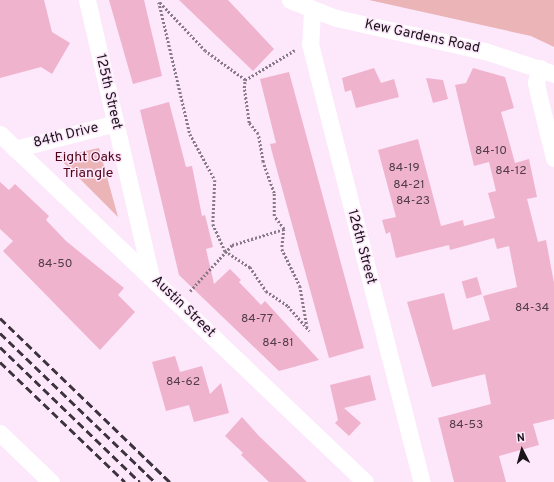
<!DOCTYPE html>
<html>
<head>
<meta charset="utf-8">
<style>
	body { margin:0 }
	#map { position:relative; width:554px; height:482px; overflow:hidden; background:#fce7fb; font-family:Overpass,sans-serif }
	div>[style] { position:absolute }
	.green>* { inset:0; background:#ebb4b7 }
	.building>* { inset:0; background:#f0b3cd; transform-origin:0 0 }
	.path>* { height:2.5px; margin-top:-1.25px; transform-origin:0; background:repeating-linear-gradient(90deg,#877986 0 2px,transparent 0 4px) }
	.street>* { height:17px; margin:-8.5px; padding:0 8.5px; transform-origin:8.5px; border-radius:8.5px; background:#fff }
	.rail>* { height:3px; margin-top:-1.5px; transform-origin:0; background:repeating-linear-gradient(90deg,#3d333c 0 8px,transparent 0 12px) }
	span { translate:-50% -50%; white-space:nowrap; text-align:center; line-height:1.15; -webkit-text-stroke:3px #fce7fb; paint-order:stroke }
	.number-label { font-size:12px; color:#513c48 }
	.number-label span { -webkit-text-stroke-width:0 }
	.street-label { font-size:14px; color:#1c141b }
	.park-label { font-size:14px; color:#520318 }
	.north { position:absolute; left:502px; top:430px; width:40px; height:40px; -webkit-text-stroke:3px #fce7fb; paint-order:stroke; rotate:354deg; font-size:11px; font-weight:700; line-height:16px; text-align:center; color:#1c141b }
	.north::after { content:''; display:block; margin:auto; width:14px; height:18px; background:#1c141b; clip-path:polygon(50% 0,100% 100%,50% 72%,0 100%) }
</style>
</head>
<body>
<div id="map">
	<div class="green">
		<i style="clip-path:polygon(369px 0,554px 0,554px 47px,531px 36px)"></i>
		<i style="clip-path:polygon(99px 148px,118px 217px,58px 157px)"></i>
	</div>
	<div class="building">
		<i style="clip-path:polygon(0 0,44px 0,52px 32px,70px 43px,52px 74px,41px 67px,0 78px)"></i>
		<i style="clip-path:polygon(109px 0,144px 0,162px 76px,133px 84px)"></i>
		<i style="clip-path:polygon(179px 0,228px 0,274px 49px,253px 71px)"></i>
		<i style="clip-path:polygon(374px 68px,381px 83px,394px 79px,399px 97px,356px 108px,351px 90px,345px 92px,342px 78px)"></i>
		<i style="clip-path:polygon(473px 68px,505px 77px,514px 108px,501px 112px,515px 163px,529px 159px,537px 197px,527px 199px,538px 242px,546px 240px,554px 283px,554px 419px,533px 424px,539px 445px,499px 456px,506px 482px,454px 482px,438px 418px,491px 404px,485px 374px,432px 387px,407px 302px,444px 293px,453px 330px,490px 320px,483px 296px,517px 287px,509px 246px,497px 249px,494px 238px,450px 250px,449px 245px,396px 258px,390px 232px,386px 234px,382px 220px,396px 217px,378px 150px,418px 139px,441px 226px,463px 220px,464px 226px,495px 218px,488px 193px,496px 191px,489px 162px,474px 166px,455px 85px,466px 83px)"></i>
		<i style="clip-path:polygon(289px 72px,364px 348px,329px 358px,272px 152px,270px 144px,276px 143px,260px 79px)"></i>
		<i style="clip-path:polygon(426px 78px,443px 80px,448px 99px,433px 103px)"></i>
		<i style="clip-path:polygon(169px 102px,186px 167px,192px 166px,202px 216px,205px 215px,213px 247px,206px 249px,214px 284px,230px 269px,241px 280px,239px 282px,261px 305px,265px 301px,319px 360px,279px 371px,179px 275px,140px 110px)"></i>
		<i style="clip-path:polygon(0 182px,9px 190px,15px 184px,49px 216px,46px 220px,66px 241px,124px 288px,118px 295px,135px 312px,100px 350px,3px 251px,13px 241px,0 229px)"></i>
		<i style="left:477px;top:277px;width:18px;height:16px;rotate:74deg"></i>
		<i style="clip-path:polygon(175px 356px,180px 372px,202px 366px,210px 394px,221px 383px,229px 413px,194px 422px,189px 405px,166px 411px,152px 362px)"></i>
		<i style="clip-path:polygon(370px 375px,376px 400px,344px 408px,361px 423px,349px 436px,335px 423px,338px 420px,330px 385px)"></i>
		<i style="clip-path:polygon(242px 417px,259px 436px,307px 482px,269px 482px,241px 455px,243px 453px,225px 436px)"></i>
	</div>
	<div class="path">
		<i style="left:245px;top:80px;width:49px;rotate:-144.1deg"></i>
		<i style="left:205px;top:51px;width:67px;rotate:-133.2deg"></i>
		<i style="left:159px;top:2px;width:136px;rotate:76.8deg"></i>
		<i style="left:190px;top:134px;width:52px;rotate:61.5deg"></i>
		<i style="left:215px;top:180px;width:44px;rotate:92.6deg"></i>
		<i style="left:213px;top:224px;width:30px;rotate:66deg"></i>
		<i style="left:225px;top:251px;width:30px;rotate:33deg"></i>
		<i style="left:250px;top:267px;width:29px;rotate:56deg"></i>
		<i style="left:266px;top:291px;width:27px;rotate:34deg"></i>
		<i style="left:288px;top:306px;width:33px;rotate:49deg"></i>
		<i style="left:284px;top:229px;width:20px;rotate:96deg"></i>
		<i style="left:282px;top:249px;width:41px;rotate:64.1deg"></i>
		<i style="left:300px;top:286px;width:41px;rotate:80.1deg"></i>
		<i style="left:190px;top:291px;width:62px;rotate:-47.6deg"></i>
		<i style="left:232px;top:245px;width:54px;rotate:-17.1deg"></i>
		<i style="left:284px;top:229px;width:16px;rotate:-128deg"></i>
		<i style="left:274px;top:216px;width:23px;rotate:-90deg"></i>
		<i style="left:274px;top:193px;width:33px;rotate:-110deg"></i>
		<i style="left:263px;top:162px;width:28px;rotate:-100deg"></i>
		<i style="left:258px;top:134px;width:14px;rotate:-129deg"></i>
		<i style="left:249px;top:123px;width:35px;rotate:-98deg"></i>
		<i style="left:244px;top:88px;width:8px;rotate:-83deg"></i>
		<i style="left:245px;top:80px;width:58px;rotate:-31deg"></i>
	</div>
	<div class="street">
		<i style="left:87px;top:0;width:284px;rotate:77deg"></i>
		<i style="left:290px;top:0;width:49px;rotate:21.4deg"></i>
		<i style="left:336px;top:18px;width:153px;rotate:12.5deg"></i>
		<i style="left:485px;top:51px;width:73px;rotate:18.4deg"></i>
		<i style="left:312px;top:11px;width:33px;rotate:93deg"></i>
		<i style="left:310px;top:44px;width:452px;rotate:75.7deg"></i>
		<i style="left:540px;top:68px;width:15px;rotate:106deg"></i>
		<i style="left:536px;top:82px;width:15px;rotate:79deg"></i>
		<i style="left:539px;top:97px;width:63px;rotate:76.2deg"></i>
		<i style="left:0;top:134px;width:504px;rotate:43.63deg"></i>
		<i style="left:15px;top:149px;width:104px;rotate:-14.4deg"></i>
		<i style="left:0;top:433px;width:71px;rotate:43.9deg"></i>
	</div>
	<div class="rail">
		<i style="left:0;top:318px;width:236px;rotate:44deg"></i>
		<i style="left:0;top:333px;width:215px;rotate:43.9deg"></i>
		<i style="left:0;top:347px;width:194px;rotate:44deg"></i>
		<i style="left:0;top:362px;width:173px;rotate:43.8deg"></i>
	</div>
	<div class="number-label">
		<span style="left:491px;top:152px">84-10</span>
		<span style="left:404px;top:169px">84-19</span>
		<span style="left:511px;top:172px">84-12</span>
		<span style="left:409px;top:186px">84-21</span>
		<span style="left:413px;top:202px">84-23</span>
		<span style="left:55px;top:265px">84-50</span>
		<span style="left:532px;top:309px">84-34</span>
		<span style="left:257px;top:320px">84-77</span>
		<span style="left:278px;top:344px">84-81</span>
		<span style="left:183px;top:383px">84-62</span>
		<span style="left:466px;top:426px">84-53</span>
	</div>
	<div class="street-label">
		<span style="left:422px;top:37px;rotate:12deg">Kew Gardens Road</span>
		<span style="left:108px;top:92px;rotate:77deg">125th Street</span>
		<span style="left:66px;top:136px;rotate:-14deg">84th Drive</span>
		<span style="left:361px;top:247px;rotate:75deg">126th Street</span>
		<span style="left:183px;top:307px;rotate:44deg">Austin Street</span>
	</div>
	<div class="park-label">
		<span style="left:88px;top:166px">Eight Oaks<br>Triangle</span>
	</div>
	<div class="north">N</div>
</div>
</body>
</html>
